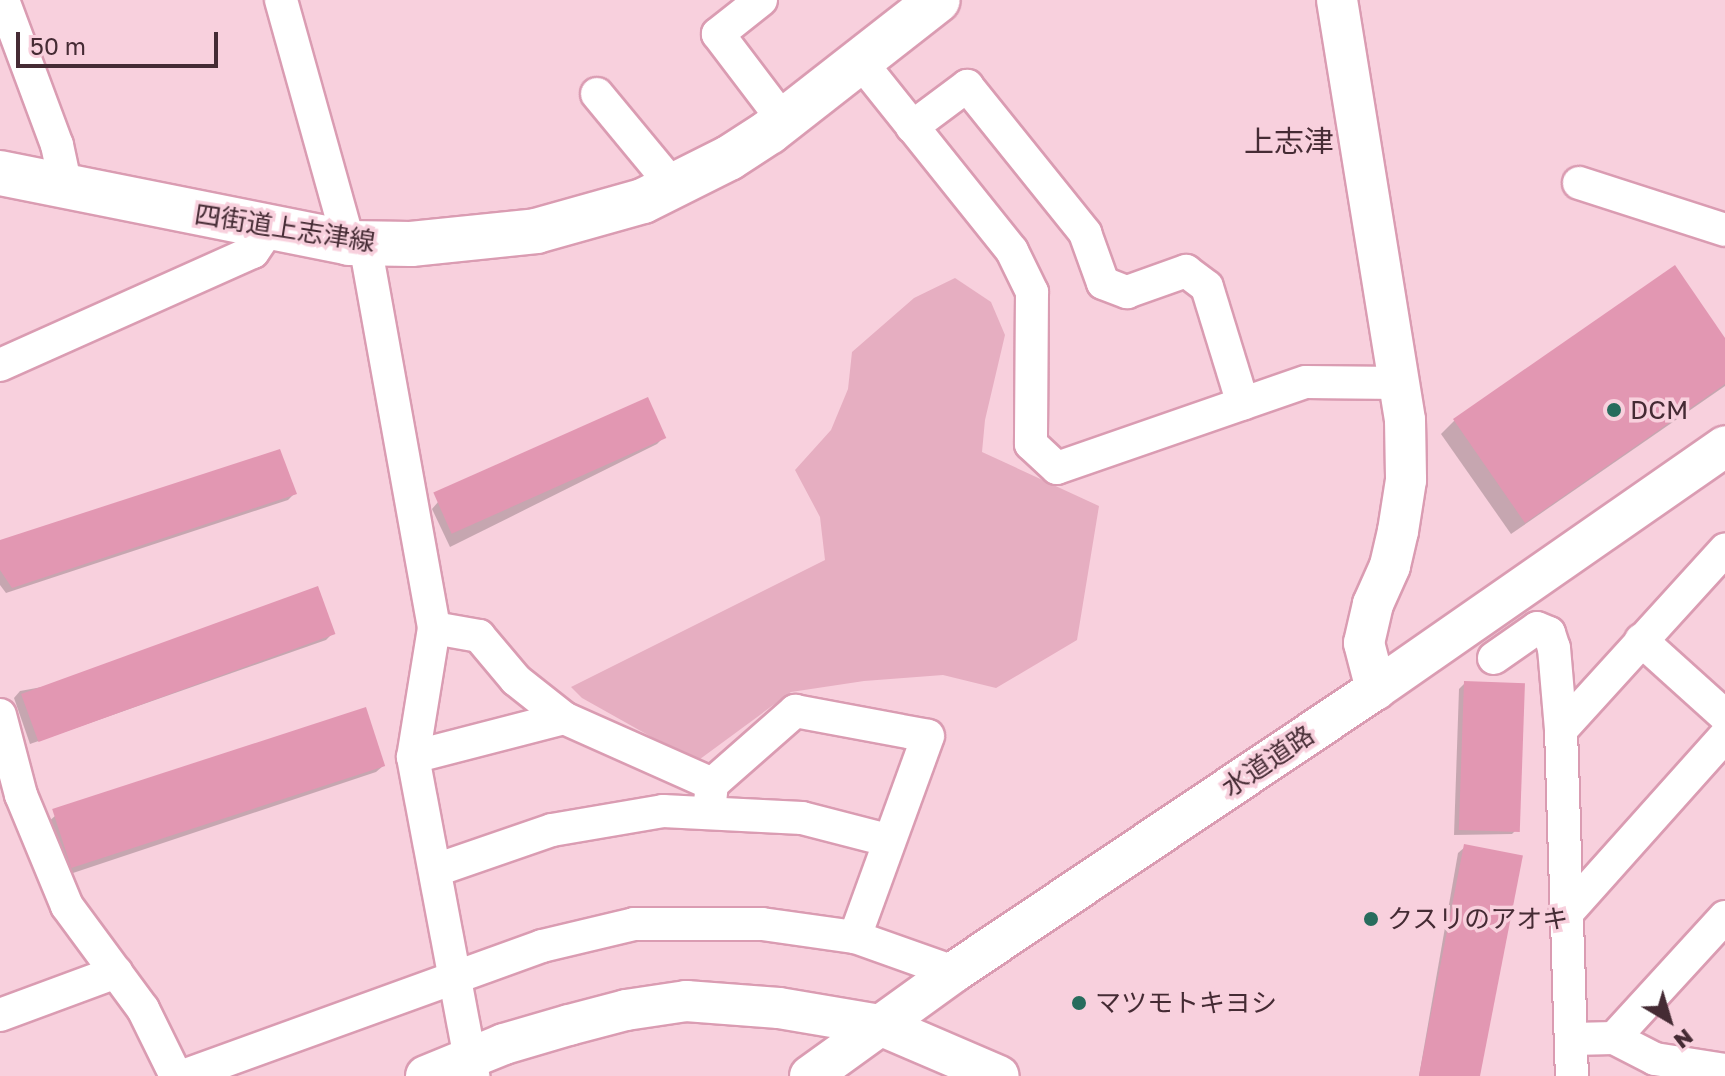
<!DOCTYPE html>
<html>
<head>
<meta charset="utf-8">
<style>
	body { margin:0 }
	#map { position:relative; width:1725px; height:1076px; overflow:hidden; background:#f8d0dd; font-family:"Golos Text","Noto Sans JP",sans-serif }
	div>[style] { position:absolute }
	.green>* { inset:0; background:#e6aec1 }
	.shadow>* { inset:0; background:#0003 }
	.building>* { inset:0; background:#e297b2; transform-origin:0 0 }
	.roads { filter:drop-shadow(2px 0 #da9cb2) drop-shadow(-2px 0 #da9cb2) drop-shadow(0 2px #da9cb2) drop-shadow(0 -2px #da9cb2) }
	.minor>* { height:32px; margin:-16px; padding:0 16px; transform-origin:16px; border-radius:16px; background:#fff }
	.tertiary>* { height:40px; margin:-20px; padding:0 20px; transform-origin:20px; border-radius:20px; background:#fff }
	.secondary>* { height:44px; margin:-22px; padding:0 22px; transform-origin:22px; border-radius:22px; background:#fff }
	.dots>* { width:22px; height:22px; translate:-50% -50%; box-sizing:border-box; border:4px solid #f8d0dd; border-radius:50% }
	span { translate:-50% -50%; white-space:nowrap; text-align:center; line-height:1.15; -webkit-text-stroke:7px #f8d0dd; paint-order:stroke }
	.street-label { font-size:26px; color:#452b34 }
	.poi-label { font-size:26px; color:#452b34 }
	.left { translate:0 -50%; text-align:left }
	.quarter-label { font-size:30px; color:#452b34 }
	.north { position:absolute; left:1629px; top:980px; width:80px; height:80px; -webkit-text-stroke:6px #f8d0dd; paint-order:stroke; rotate:142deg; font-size:22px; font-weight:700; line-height:32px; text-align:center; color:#452b34 }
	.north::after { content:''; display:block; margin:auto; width:28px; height:36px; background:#452b34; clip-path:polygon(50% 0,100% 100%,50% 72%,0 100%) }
	.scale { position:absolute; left:16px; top:32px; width:202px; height:36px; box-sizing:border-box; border:4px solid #452b34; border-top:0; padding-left:10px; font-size:24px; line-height:28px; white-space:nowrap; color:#452b34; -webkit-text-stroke:6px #f8d0dd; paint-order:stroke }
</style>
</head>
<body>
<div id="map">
	<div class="green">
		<i style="clip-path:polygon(955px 278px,991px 302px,1005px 335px,985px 420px,982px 452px,1099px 506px,1077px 640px,996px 688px,943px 675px,864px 681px,791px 692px,696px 762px,582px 698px,571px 687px,825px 560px,820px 517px,795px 470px,831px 430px,848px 389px,852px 352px,914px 298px)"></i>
	</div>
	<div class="shadow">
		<i style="clip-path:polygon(1725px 341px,1725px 386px,1511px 534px,1441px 434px,1454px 421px)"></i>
		<i style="clip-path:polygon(663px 438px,657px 444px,450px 547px,432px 509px,438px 502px)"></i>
		<i style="clip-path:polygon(294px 494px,288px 500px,6px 593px,0 585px,0 542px)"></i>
		<i style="clip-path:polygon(332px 634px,326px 640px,30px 744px,14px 698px,20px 691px)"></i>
		<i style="clip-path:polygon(1465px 683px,1518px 828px,1512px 834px,1454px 835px,1459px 689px)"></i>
		<i style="clip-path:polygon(383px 766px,376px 772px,67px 875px,48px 822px,55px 816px)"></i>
		<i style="clip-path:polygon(1465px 847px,1480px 1076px,1419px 1076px,1458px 853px)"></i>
	</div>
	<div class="building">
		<i style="clip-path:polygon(1675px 265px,1725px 338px,1725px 384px,1525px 523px,1453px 419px)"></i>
		<i style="left:648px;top:397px;width:45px;height:235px;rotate:66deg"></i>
		<i style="clip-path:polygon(280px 449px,297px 494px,12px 588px,0 570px,0 540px)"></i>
		<i style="left:318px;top:586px;width:51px;height:316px;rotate:70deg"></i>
		<i style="left:1464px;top:681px;width:61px;height:149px;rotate:2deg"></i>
		<i style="left:366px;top:707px;width:62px;height:330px;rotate:72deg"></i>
		<i style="left:1464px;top:844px;width:60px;height:236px;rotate:11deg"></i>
	</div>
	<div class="roads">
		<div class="minor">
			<i style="left:3px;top:0;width:155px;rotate:69.6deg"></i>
			<i style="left:57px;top:145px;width:43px;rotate:77.9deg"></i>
			<i style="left:281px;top:0;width:252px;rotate:74.4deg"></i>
			<i style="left:761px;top:0;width:55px;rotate:141.7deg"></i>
			<i style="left:718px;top:34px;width:109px;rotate:52.8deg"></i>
			<i style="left:860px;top:61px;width:243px;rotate:51.3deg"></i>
			<i style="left:1012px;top:251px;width:46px;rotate:64deg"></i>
			<i style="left:1032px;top:292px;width:152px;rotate:90.4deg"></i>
			<i style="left:1031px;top:444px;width:35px;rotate:43deg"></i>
			<i style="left:1057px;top:468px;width:263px;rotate:-19.1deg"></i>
			<i style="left:1306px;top:382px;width:93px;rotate:0.6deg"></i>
			<i style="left:597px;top:94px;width:121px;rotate:50.4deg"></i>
			<i style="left:912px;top:127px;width:69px;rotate:-36.7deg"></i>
			<i style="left:967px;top:86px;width:189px;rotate:51.2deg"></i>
			<i style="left:1085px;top:233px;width:53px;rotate:70.2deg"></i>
			<i style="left:1103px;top:283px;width:26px;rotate:21deg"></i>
			<i style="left:1127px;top:292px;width:63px;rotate:-19.6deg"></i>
			<i style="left:1186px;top:271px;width:26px;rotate:37deg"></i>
			<i style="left:1207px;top:287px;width:122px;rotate:72.9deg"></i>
			<i style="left:1579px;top:183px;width:153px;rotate:17.8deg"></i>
			<i style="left:365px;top:244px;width:390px;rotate:79.8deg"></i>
			<i style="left:434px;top:628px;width:131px;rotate:99.2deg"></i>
			<i style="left:413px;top:757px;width:325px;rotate:79.3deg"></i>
			<i style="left:0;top:365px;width:277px;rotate:-24.1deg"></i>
			<i style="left:253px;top:252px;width:29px;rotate:-56deg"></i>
			<i style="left:434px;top:628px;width:46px;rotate:10.1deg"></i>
			<i style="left:479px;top:636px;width:57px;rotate:49.9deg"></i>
			<i style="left:516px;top:680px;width:61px;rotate:38.4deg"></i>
			<i style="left:564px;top:718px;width:162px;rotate:24deg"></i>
			<i style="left:1641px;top:640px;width:113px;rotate:42.1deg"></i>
			<i style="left:1494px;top:658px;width:52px;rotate:-34.9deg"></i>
			<i style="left:1537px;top:628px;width:13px;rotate:23deg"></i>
			<i style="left:1549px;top:633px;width:16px;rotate:72deg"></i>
			<i style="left:1554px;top:648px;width:82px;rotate:85.1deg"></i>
			<i style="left:1561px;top:730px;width:346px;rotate:88.2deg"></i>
			<i style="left:0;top:715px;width:83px;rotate:75.3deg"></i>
			<i style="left:21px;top:795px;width:120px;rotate:67.5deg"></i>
			<i style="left:67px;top:906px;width:128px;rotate:53.6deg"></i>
			<i style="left:143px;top:1009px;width:75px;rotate:63.8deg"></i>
			<i style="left:1561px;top:730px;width:244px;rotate:-47.7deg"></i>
			<i style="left:413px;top:757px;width:156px;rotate:-14.5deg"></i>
			<i style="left:709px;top:812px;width:28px;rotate:-84deg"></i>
			<i style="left:712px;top:784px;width:111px;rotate:-41.3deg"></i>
			<i style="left:795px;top:711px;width:135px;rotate:10.6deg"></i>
			<i style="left:928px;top:736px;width:214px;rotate:110deg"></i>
			<i style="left:436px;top:870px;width:123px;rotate:-19deg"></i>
			<i style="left:552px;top:830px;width:113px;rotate:-9.7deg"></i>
			<i style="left:663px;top:811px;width:139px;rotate:2.9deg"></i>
			<i style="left:802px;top:818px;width:88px;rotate:14.5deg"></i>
			<i style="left:1565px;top:915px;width:240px;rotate:-48.2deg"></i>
			<i style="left:0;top:1015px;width:124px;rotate:-20.3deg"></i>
			<i style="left:1614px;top:1038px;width:46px;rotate:27.1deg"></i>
			<i style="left:1655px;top:1059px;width:71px;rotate:8.9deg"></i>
			<i style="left:1573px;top:1039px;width:41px;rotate:-1.4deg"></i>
			<i style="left:1614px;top:1038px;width:164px;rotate:-47.5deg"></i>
			<i style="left:183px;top:1076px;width:382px;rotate:-19.9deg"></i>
			<i style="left:542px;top:946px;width:95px;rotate:-13.4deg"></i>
			<i style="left:634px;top:924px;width:128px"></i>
			<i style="left:762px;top:924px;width:94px;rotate:8deg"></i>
			<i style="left:855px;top:937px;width:105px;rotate:19.5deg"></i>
		</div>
		<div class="tertiary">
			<i style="left:1337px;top:0;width:425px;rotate:80.8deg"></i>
			<i style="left:1405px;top:420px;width:60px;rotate:89deg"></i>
			<i style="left:1406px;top:480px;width:52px;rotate:98.9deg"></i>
			<i style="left:1398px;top:531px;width:36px;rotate:103deg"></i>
			<i style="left:1390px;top:566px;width:42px;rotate:114.1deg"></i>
			<i style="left:1373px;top:604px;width:40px;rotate:103deg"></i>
			<i style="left:1364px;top:643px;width:48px;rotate:75.4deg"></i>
			<i style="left:426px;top:1076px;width:84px;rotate:-22.3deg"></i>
			<i style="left:504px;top:1044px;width:68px;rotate:-16.3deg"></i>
			<i style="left:569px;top:1025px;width:59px;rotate:-14.7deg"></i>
			<i style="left:626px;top:1010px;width:61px;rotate:-8.5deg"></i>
			<i style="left:686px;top:1001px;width:93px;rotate:4.3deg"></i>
			<i style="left:779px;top:1008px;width:102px;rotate:9.6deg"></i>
			<i style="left:880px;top:1025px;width:129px;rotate:23.2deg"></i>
			<i style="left:810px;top:1076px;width:178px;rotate:-35.8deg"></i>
			<i style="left:954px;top:972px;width:508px;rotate:-33.85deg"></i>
			<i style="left:1376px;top:689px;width:425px;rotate:-34.8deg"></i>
		</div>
		<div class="secondary">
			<i style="left:0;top:173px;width:356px;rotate:11.3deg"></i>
			<i style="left:349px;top:243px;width:62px;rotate:0.9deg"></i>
			<i style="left:411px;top:244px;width:126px;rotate:-5.9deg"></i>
			<i style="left:536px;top:231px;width:111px;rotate:-15.7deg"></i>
			<i style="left:643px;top:201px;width:96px;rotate:-26.6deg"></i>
			<i style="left:729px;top:158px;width:48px;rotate:-33deg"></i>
			<i style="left:769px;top:132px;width:214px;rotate:-38deg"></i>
		</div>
	</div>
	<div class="dots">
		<i style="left:1614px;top:410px;background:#286c5d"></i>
		<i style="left:1371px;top:919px;background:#286c5d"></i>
		<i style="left:1079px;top:1003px;background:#286c5d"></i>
	</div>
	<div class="street-label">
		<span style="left:285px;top:228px;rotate:9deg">四街道上志津線</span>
		<span style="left:1268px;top:761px;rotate:-34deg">水道道路</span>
	</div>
	<div class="poi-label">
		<span class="left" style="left:1630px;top:410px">DCM</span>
		<span class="left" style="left:1387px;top:919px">クスリのアオキ</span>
		<span class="left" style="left:1095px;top:1003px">マツモトキヨシ</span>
	</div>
	<div class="quarter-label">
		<span style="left:1289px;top:141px">上志津</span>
	</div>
	<div class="north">N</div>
	<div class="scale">50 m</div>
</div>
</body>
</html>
